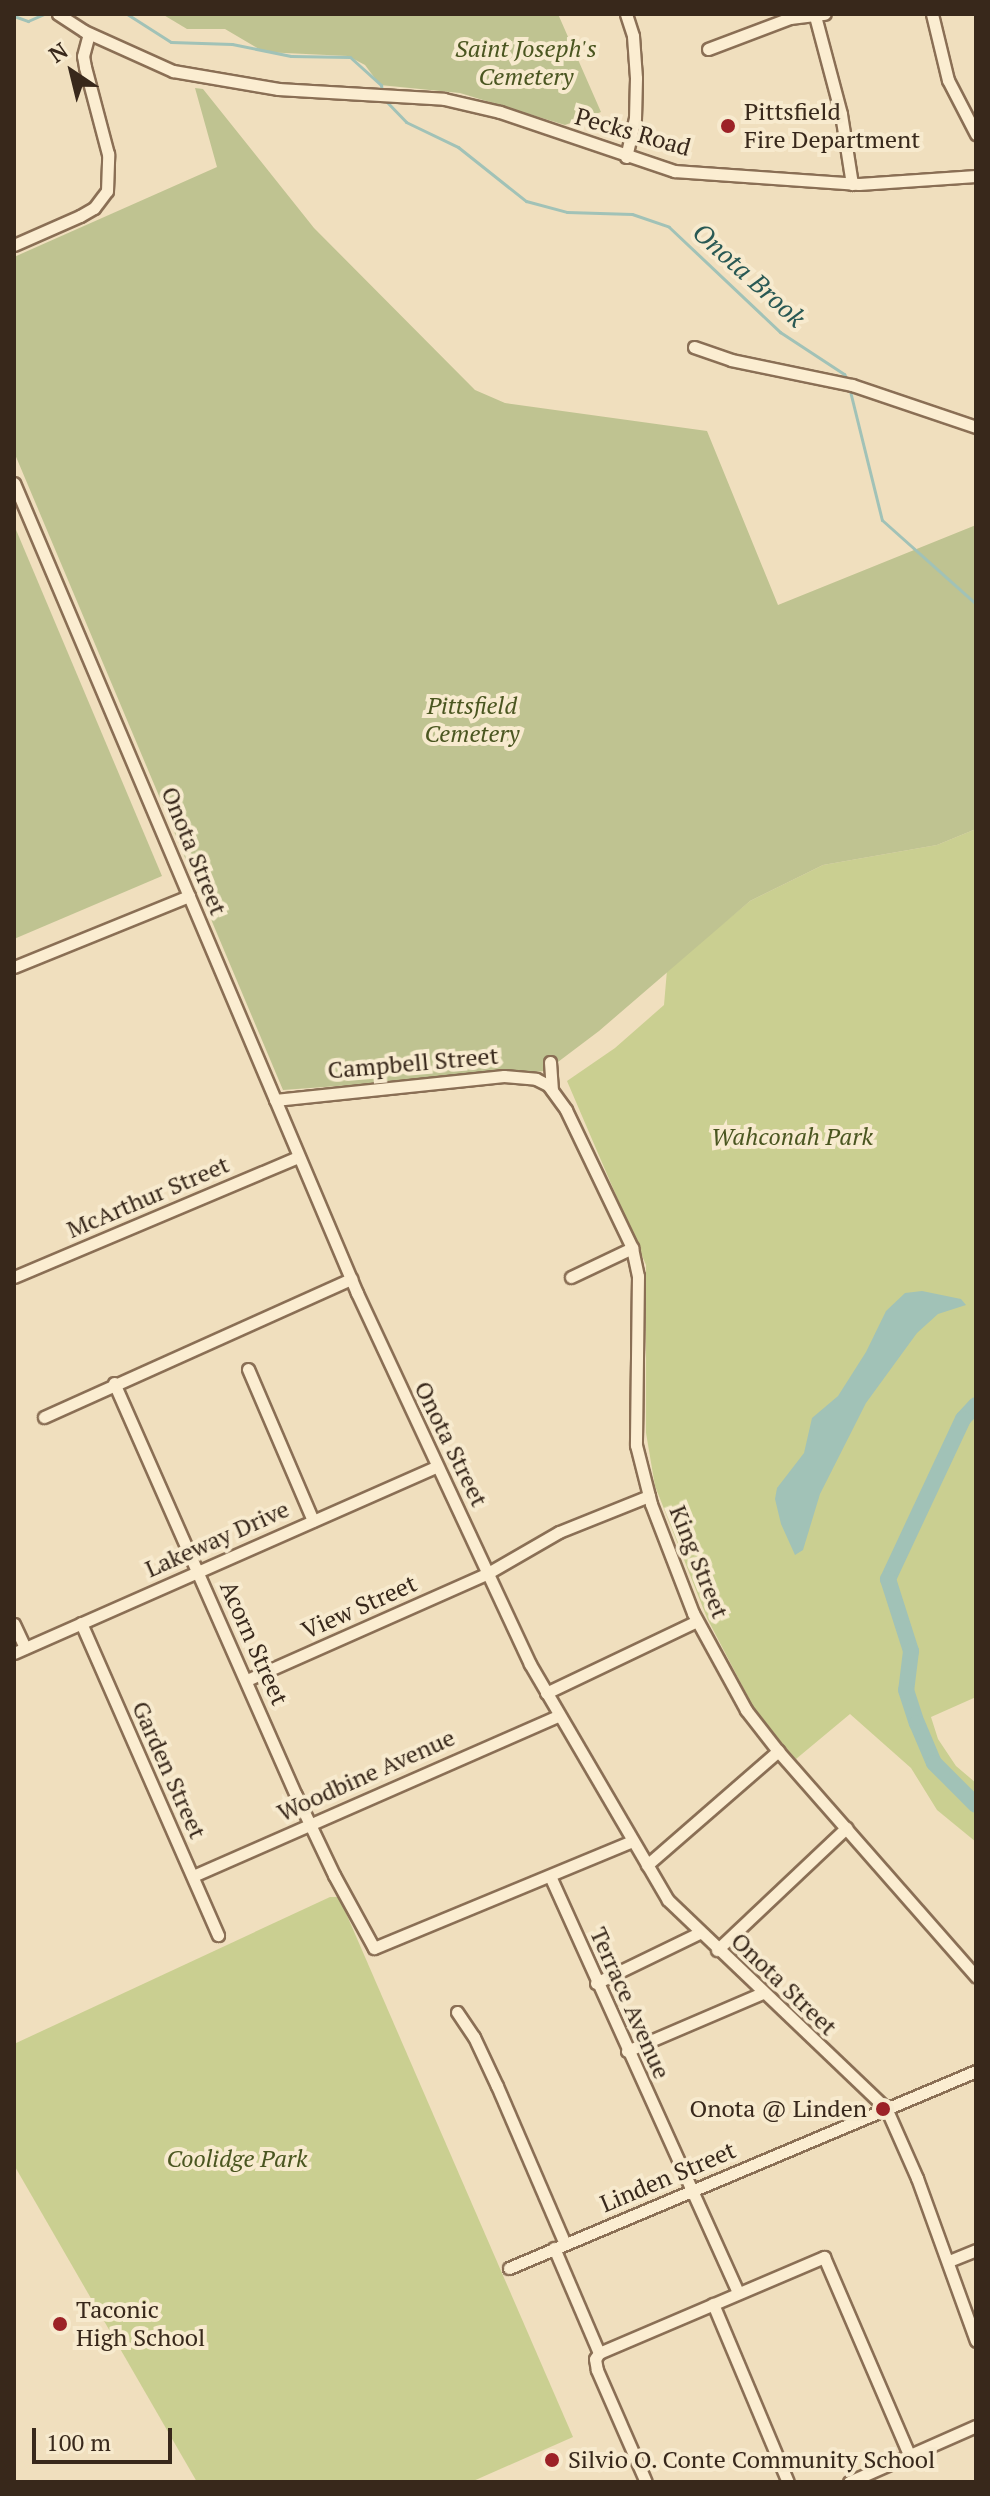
<!DOCTYPE html>
<html>
<head>
<meta charset="utf-8">
<style>
	body { margin:0 }
	#map { position:relative; width:990px; height:2496px; overflow:hidden; background:#f0dfbe; font-family:"PT Serif",serif }
	div>[style] { position:absolute }
	.green>* { inset:0; background:#cacf91 }
	.cemetery>* { inset:0; background:#bfc391 }
	.water>* { inset:0; background:#a1c2b7 }
	.stream>* { height:3px; margin:-1.5px; padding:0 1.5px; transform-origin:1.5px; border-radius:1.5px; background:#a1c2b7 }
	.river>* { height:16px; margin:-8px; padding:0 8px; transform-origin:8px; border-radius:8px; background:#a1c2b7 }
	.roads { filter:drop-shadow(2px 0 #8a6f55) drop-shadow(-2px 0 #8a6f55) drop-shadow(0 2px #8a6f55) drop-shadow(0 -2px #8a6f55) }
	.minor>* { height:11px; margin:-5.5px; padding:0 5.5px; transform-origin:5.5px; border-radius:5.5px; background:#fbedd1 }
	.dots>* { width:22px; height:22px; translate:-50% -50%; box-sizing:border-box; border:4px solid #f7eace; border-radius:50% }
	span { translate:-50% -50%; white-space:nowrap; text-align:center; line-height:1.15; -webkit-text-stroke:8px #f7eace; paint-order:stroke }
	.park-label { font-size:24px; color:#4a5620; font-style:italic }
	.poi-label { font-size:24px; color:#38281b }
	.left { translate:0 -50%; text-align:left }
	.right { translate:-100% -50%; text-align:right }
	.street-label { font-size:24px; color:#38281b }
	.water-label { font-size:26px; color:#295954; font-style:italic }
	.frame { position:absolute; inset:0; border:16px solid #38281b; pointer-events:none }
	.north { position:absolute; left:32px; top:32px; width:80px; height:80px; -webkit-text-stroke:6px #f7eace; paint-order:stroke; rotate:325deg; font-size:22px; font-weight:700; line-height:32px; text-align:center; color:#38281b }
	.north::after { content:''; display:block; margin:auto; width:28px; height:36px; background:#38281b; clip-path:polygon(50% 0,100% 100%,50% 72%,0 100%) }
	.scale { position:absolute; left:32px; top:2428px; width:140px; height:36px; box-sizing:border-box; border:4px solid #38281b; border-top:0; padding-left:10px; font-size:24px; line-height:28px; white-space:nowrap; color:#38281b; -webkit-text-stroke:6px #f7eace; paint-order:stroke }
</style>
</head>
<body>
<div id="map">
	<div class="green">
		<i style="clip-path:polygon(976px 829px,976px 1697px,931px 1717px,938px 1739px,956px 1766px,976px 1783px,976px 1842px,937px 1810px,911px 1768px,850px 1714px,796px 1759px,758px 1716px,707px 1618px,655px 1486px,646px 1433px,646px 1265px,567px 1081px,615px 1048px,664px 1005px,667px 970px,750px 901px,823px 865px,937px 845px)"></i>
		<i style="clip-path:polygon(330px 1897px,339px 1897px,573px 2437px,471px 2482px,197px 2482px,14px 2165px,14px 2044px)"></i>
	</div>
	<div class="cemetery">
		<i style="clip-path:polygon(162px 14px,558px 14px,601px 112px,565px 125px,460px 93px,380px 85px,365px 65px,348px 56px,264px 52px,225px 29px,187px 29px)"></i>
		<i style="clip-path:polygon(195px 88px,203px 89px,314px 228px,475px 390px,505px 403px,707px 431px,778px 605px,976px 525px,976px 829px,937px 845px,823px 865px,750px 901px,599px 1031px,546px 1071px,283px 1090px,14px 452px,14px 257px,217px 167px)"></i>
		<i style="clip-path:polygon(14px 525px,162px 876px,14px 939px)"></i>
	</div>
	<div class="water">
		<i style="clip-path:polygon(922px 1291px,961px 1299px,966px 1305px,938px 1314px,917px 1333px,866px 1403px,820px 1494px,803px 1550px,795px 1555px,781px 1524px,775px 1499px,777px 1488px,804px 1453px,812px 1418px,838px 1396px,866px 1352px,886px 1311px,905px 1293px)"></i>
	</div>
	<div class="stream">
		<i style="left:127px;top:14px;width:52px;rotate:32.5deg"></i>
		<i style="left:171px;top:42px;width:61px;rotate:1.9deg"></i>
		<i style="left:232px;top:44px;width:60px;rotate:11.5deg"></i>
		<i style="left:291px;top:56px;width:59px;rotate:1deg"></i>
		<i style="left:350px;top:57px;width:42px;rotate:42.1deg"></i>
		<i style="left:381px;top:85px;width:6px;rotate:81deg"></i>
		<i style="left:14px;top:16px;width:15px;rotate:20deg"></i>
		<i style="left:28px;top:21px;width:17px;rotate:-24deg"></i>
		<i style="left:384px;top:99px;width:32px;rotate:46deg"></i>
		<i style="left:406px;top:122px;width:58px;rotate:25.7deg"></i>
		<i style="left:458px;top:147px;width:87px;rotate:38.5deg"></i>
		<i style="left:526px;top:201px;width:42px;rotate:15deg"></i>
		<i style="left:567px;top:212px;width:65px;rotate:1.8deg"></i>
		<i style="left:632px;top:214px;width:39px;rotate:19deg"></i>
		<i style="left:669px;top:227px;width:153px;rotate:43.4deg"></i>
		<i style="left:780px;top:332px;width:77px;rotate:33.3deg"></i>
		<i style="left:844px;top:374px;width:7px;rotate:63deg"></i>
		<i style="left:849px;top:387px;width:137px;rotate:76.1deg"></i>
		<i style="left:882px;top:520px;width:126px;rotate:41.8deg"></i>
	</div>
	<div class="river">
		<i style="left:976px;top:1405px;width:19px;rotate:133deg"></i>
		<i style="left:963px;top:1419px;width:177px;rotate:115.1deg"></i>
		<i style="left:888px;top:1579px;width:76px;rotate:72.3deg"></i>
		<i style="left:911px;top:1651px;width:39px;rotate:97deg"></i>
		<i style="left:906px;top:1690px;width:35px;rotate:72deg"></i>
		<i style="left:917px;top:1723px;width:43px;rotate:67deg"></i>
		<i style="left:934px;top:1763px;width:59px;rotate:45deg"></i>
	</div>
	<div class="roads">
		<div class="minor">
			<i style="left:58px;top:14px;width:31px;rotate:33deg"></i>
			<i style="left:84px;top:31px;width:98px;rotate:24.2deg"></i>
			<i style="left:173px;top:71px;width:107px;rotate:9.7deg"></i>
			<i style="left:278px;top:89px;width:166px;rotate:3.4deg"></i>
			<i style="left:444px;top:99px;width:57px;rotate:13.1deg"></i>
			<i style="left:500px;top:112px;width:184px;rotate:18.7deg"></i>
			<i style="left:674px;top:171px;width:185px;rotate:4deg"></i>
			<i style="left:859px;top:184px;width:117px;rotate:-3.9deg"></i>
			<i style="left:626px;top:14px;width:23px;rotate:72deg"></i>
			<i style="left:633px;top:36px;width:42px;rotate:85.9deg"></i>
			<i style="left:636px;top:78px;width:40px;rotate:91.4deg"></i>
			<i style="left:635px;top:118px;width:40px;rotate:103deg"></i>
			<i style="left:932px;top:14px;width:68px;rotate:76.4deg"></i>
			<i style="left:948px;top:80px;width:61px;rotate:62.6deg"></i>
			<i style="left:815px;top:16px;width:101px;rotate:75.1deg"></i>
			<i style="left:841px;top:114px;width:71px;rotate:81.1deg"></i>
			<i style="left:708px;top:49px;width:88px;rotate:-20.7deg"></i>
			<i style="left:790px;top:18px;width:35px;rotate:-7deg"></i>
			<i style="left:14px;top:245px;width:72px;rotate:-23.7deg"></i>
			<i style="left:80px;top:216px;width:16px;rotate:-30deg"></i>
			<i style="left:94px;top:208px;width:21px;rotate:-53deg"></i>
			<i style="left:107px;top:191px;width:37px;rotate:-88deg"></i>
			<i style="left:108px;top:154px;width:90px;rotate:-104.8deg"></i>
			<i style="left:85px;top:67px;width:11px;rotate:-100deg"></i>
			<i style="left:83px;top:56px;width:23px;rotate:-75deg"></i>
			<i style="left:694px;top:347px;width:39px;rotate:19deg"></i>
			<i style="left:731px;top:360px;width:124px;rotate:11.7deg"></i>
			<i style="left:852px;top:385px;width:131px;rotate:18.7deg"></i>
			<i style="left:14px;top:483px;width:880px;rotate:67.05deg"></i>
			<i style="left:357px;top:1293px;width:409px;rotate:65deg"></i>
			<i style="left:530px;top:1664px;width:273px;rotate:59.7deg"></i>
			<i style="left:668px;top:1900px;width:301px;rotate:43.7deg"></i>
			<i style="left:886px;top:2108px;width:77px;rotate:66.1deg"></i>
			<i style="left:917px;top:2178px;width:173px;rotate:70.1deg"></i>
			<i style="left:14px;top:967px;width:189px;rotate:-22.1deg"></i>
			<i style="left:550px;top:1062px;width:28px;rotate:86deg"></i>
			<i style="left:275px;top:1100px;width:230px;rotate:-6deg"></i>
			<i style="left:504px;top:1076px;width:32px;rotate:5deg"></i>
			<i style="left:536px;top:1079px;width:13px;rotate:27deg"></i>
			<i style="left:548px;top:1085px;width:31px;rotate:54deg"></i>
			<i style="left:566px;top:1110px;width:153px;rotate:64.4deg"></i>
			<i style="left:632px;top:1248px;width:29px;rotate:78deg"></i>
			<i style="left:638px;top:1276px;width:169px;rotate:90.7deg"></i>
			<i style="left:636px;top:1445px;width:61px;rotate:75.7deg"></i>
			<i style="left:651px;top:1504px;width:117px;rotate:68.9deg"></i>
			<i style="left:693px;top:1613px;width:111px;rotate:61.3deg"></i>
			<i style="left:746px;top:1710px;width:52px;rotate:52deg"></i>
			<i style="left:778px;top:1751px;width:300px;rotate:48.7deg"></i>
			<i style="left:14px;top:1277px;width:308px;rotate:-22.9deg"></i>
			<i style="left:571px;top:1277px;width:68px;rotate:-25.4deg"></i>
			<i style="left:248px;top:1369px;width:165px;rotate:66.8deg"></i>
			<i style="left:114px;top:1383px;width:450px;rotate:66.2deg"></i>
			<i style="left:296px;top:1795px;width:89px;rotate:64.6deg"></i>
			<i style="left:334px;top:1875px;width:83px;rotate:61.3deg"></i>
			<i style="left:374px;top:1948px;width:279px;rotate:-22.5deg"></i>
			<i style="left:44px;top:1417px;width:337px;rotate:-24.2deg"></i>
			<i style="left:81px;top:1623px;width:341px;rotate:66.3deg"></i>
			<i style="left:14px;top:1624px;width:26px;rotate:65deg"></i>
			<i style="left:14px;top:1653px;width:462px;rotate:-23.8deg"></i>
			<i style="left:247px;top:1680px;width:264px;rotate:-23.9deg"></i>
			<i style="left:488px;top:1573px;width:82px;rotate:-30deg"></i>
			<i style="left:559px;top:1532px;width:97px;rotate:-21.8deg"></i>
			<i style="left:546px;top:1693px;width:167px;rotate:-25.5deg"></i>
			<i style="left:647px;top:1865px;width:174px;rotate:-41deg"></i>
			<i style="left:193px;top:1876px;width:399px;rotate:-23.7deg"></i>
			<i style="left:550px;top:1876px;width:457px;rotate:65.7deg"></i>
			<i style="left:717px;top:1950px;width:178px;rotate:-43.4deg"></i>
			<i style="left:596px;top:1983px;width:114px;rotate:-25.9deg"></i>
			<i style="left:457px;top:2012px;width:30px;rotate:56deg"></i>
			<i style="left:474px;top:2037px;width:54px;rotate:64.9deg"></i>
			<i style="left:497px;top:2086px;width:172px;rotate:66.7deg"></i>
			<i style="left:627px;top:2051px;width:147px;rotate:-23.2deg"></i>
			<i style="left:554px;top:2248px;width:114px;rotate:66.8deg"></i>
			<i style="left:949px;top:2261px;width:29px;rotate:-22deg"></i>
			<i style="left:509px;top:2268px;width:507px;rotate:-22.87deg"></i>
			<i style="left:713px;top:2304px;width:193px;rotate:67.2deg"></i>
			<i style="left:599px;top:2353px;width:245px;rotate:-23.1deg"></i>
			<i style="left:824px;top:2257px;width:218px;rotate:66.7deg"></i>
			<i style="left:599px;top:2353px;width:7px;rotate:124deg"></i>
			<i style="left:595px;top:2359px;width:11px;rotate:80deg"></i>
			<i style="left:597px;top:2370px;width:122px;rotate:66.4deg"></i>
			<i style="left:849px;top:2482px;width:139px;rotate:-23.8deg"></i>
		</div>
	</div>
	<div class="dots">
		<i style="left:728px;top:126px;background:#9c2227"></i>
		<i style="left:883px;top:2109px;background:#9c2227"></i>
		<i style="left:60px;top:2324px;background:#9c2227"></i>
		<i style="left:552px;top:2460px;background:#9c2227"></i>
	</div>
	<div class="park-label">
		<span style="left:526px;top:63px">Saint Joseph's<br>Cemetery</span>
		<span style="left:472px;top:720px">Pittsfield<br>Cemetery</span>
		<span style="left:792px;top:1137px">Wahconah Park</span>
		<span style="left:237px;top:2159px">Coolidge Park</span>
	</div>
	<div class="poi-label">
		<span class="left" style="left:744px;top:126px">Pittsfield<br>Fire Department</span>
		<span class="right" style="left:867px;top:2109px">Onota @ Linden</span>
		<span class="left" style="left:76px;top:2324px">Taconic<br>High School</span>
		<span class="left" style="left:568px;top:2460px">Silvio O. Conte Community School</span>
	</div>
	<div class="street-label">
		<span style="left:633px;top:132px;rotate:16deg">Pecks Road</span>
		<span style="left:194px;top:851px;rotate:68deg">Onota Street</span>
		<span style="left:413px;top:1063px;rotate:-5deg">Campbell Street</span>
		<span style="left:148px;top:1197px;rotate:-23deg">McArthur Street</span>
		<span style="left:451px;top:1444px;rotate:64deg">Onota Street</span>
		<span style="left:217px;top:1539px;rotate:-24deg">Lakeway Drive</span>
		<span style="left:699px;top:1562px;rotate:68deg">King Street</span>
		<span style="left:359px;top:1607px;rotate:-24deg">View Street</span>
		<span style="left:254px;top:1643px;rotate:66deg">Acorn Street</span>
		<span style="left:169px;top:1770px;rotate:66deg">Garden Street</span>
		<span style="left:366px;top:1775px;rotate:-24deg">Woodbine Avenue</span>
		<span style="left:784px;top:1984px;rotate:44deg">Onota Street</span>
		<span style="left:630px;top:2003px;rotate:66deg">Terrace Avenue</span>
		<span style="left:668px;top:2177px;rotate:-23deg">Linden Street</span>
	</div>
	<div class="water-label">
		<span style="left:749px;top:275px;rotate:42deg">Onota Brook</span>
	</div>
	<div class="frame"></div>
	<div class="north">N</div>
	<div class="scale">100 m</div>
</div>
</body>
</html>
